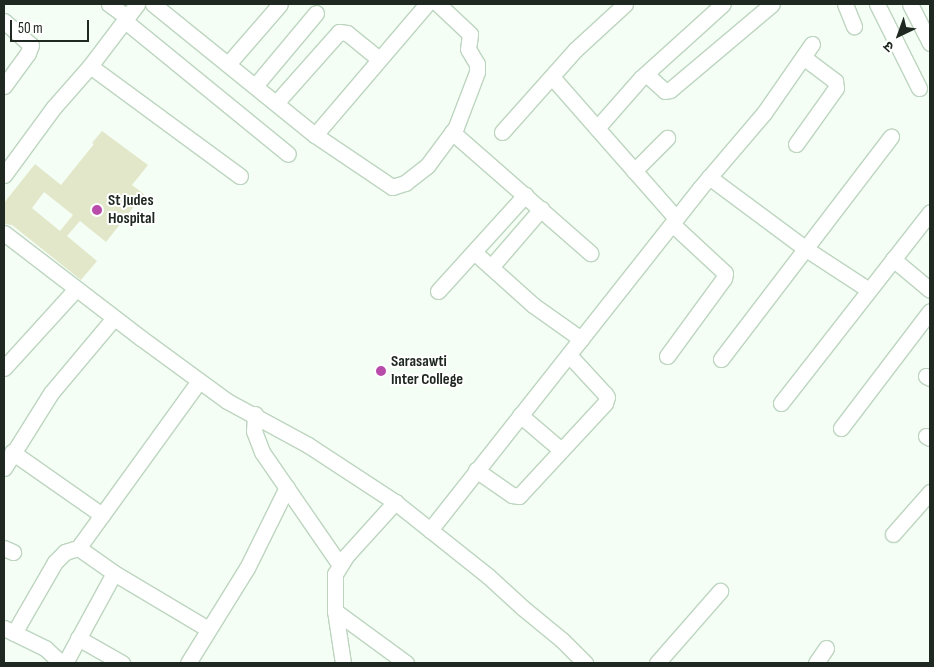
<!DOCTYPE html>
<html>
<head>
<meta charset="utf-8">
<style>
	body { margin:0 }
	#map { position:relative; width:934px; height:667px; overflow:hidden; background:#f4fef5; font-family:"Sofia Sans Condensed","Noto Sans Devanagari",sans-serif }
	div>[style] { position:absolute }
	.building>* { inset:0; background:#e3e7c9 }
	.roads { filter:drop-shadow(1px 0 #bdd5bf) drop-shadow(-1px 0 #bdd5bf) drop-shadow(0 1px #bdd5bf) drop-shadow(0 -1px #bdd5bf) }
	.minor>* { height:15px; margin:-7.5px; padding:0 7.5px; transform-origin:7.5px; border-radius:7.5px; background:#fff }
	.dots>* { width:14px; height:14px; translate:-50% -50%; box-sizing:border-box; border:2px solid #fff; border-radius:50% }
	span { translate:-50% -50%; white-space:nowrap; text-align:center; line-height:1.15; -webkit-text-stroke:4px #fff; paint-order:stroke }
	.poi-label { font-size:16px; color:#202921; font-weight:700 }
	.left { translate:0 -50%; text-align:left }
	.frame { position:absolute; inset:0; border:5px solid #202921; pointer-events:none }
	.north { position:absolute; left:874px; top:10px; width:50px; height:50px; -webkit-text-stroke:4px #fff; paint-order:stroke; rotate:222deg; font-size:14px; font-weight:700; line-height:20px; text-align:center; color:#202921 }
	.north::after { content:''; display:block; margin:auto; width:18px; height:22px; background:#202921; clip-path:polygon(50% 0,100% 100%,50% 72%,0 100%) }
	.scale { position:absolute; left:10px; top:20px; width:79px; height:22px; box-sizing:border-box; border:2px solid #202921; border-top:0; padding-left:6px; font-size:15px; line-height:18px; white-space:nowrap; color:#202921; -webkit-text-stroke:4px #fff; paint-order:stroke }
</style>
</head>
<body>
<div id="map">
	<div class="building">
		<i style="clip-path:polygon(evenodd,102px 131px,148px 165px,132px 185px,144px 194px,106px 242px,80px 221px,67px 236px,97px 261px,81px 280px,12px 225px,4px 224px,4px 203px,35px 164px,61px 185px,94px 144px,92px 143px,102px 131px,44px 192px,73px 215px,60px 231px,32px 208px,44px 192px)"></i>
	</div>
	<div class="roads">
		<div class="minor">
			<i style="left:109px;top:4px;width:22px;rotate:36deg"></i>
			<i style="left:153px;top:4px;width:208px;rotate:39deg"></i>
			<i style="left:315px;top:135px;width:93px;rotate:34deg"></i>
			<i style="left:392px;top:187px;width:14px;rotate:-17deg"></i>
			<i style="left:405px;top:183px;width:28px;rotate:-38deg"></i>
			<i style="left:427px;top:166px;width:49px;rotate:-53.4deg"></i>
			<i style="left:456px;top:127px;width:59px;rotate:-69.1deg"></i>
			<i style="left:477px;top:72px;width:8px;rotate:-90deg"></i>
			<i style="left:477px;top:64px;width:17px;rotate:-121deg"></i>
			<i style="left:468px;top:49px;width:15px;rotate:-82deg"></i>
			<i style="left:470px;top:34px;width:44px;rotate:-136.8deg"></i>
			<i style="left:845px;top:4px;width:24px;rotate:68deg"></i>
			<i style="left:877px;top:4px;width:94px;rotate:63.4deg"></i>
			<i style="left:910px;top:4px;width:44px;rotate:62.9deg"></i>
			<i style="left:4px;top:21px;width:36px;rotate:42deg"></i>
			<i style="left:31px;top:45px;width:9px;rotate:111deg"></i>
			<i style="left:28px;top:53px;width:41px;rotate:126deg"></i>
			<i style="left:125px;top:21px;width:210px;rotate:39.2deg"></i>
			<i style="left:228px;top:64px;width:79px;rotate:-49.1deg"></i>
			<i style="left:90px;top:66px;width:186px;rotate:36.3deg"></i>
			<i style="left:646px;top:74px;width:25px;rotate:42deg"></i>
			<i style="left:665px;top:91px;width:5px;rotate:-11deg"></i>
			<i style="left:670px;top:90px;width:133px;rotate:-40.1deg"></i>
			<i style="left:552px;top:77px;width:188px;rotate:48.7deg"></i>
			<i style="left:255px;top:86px;width:95px;rotate:-50.1deg"></i>
			<i style="left:276px;top:103px;width:95px;rotate:-48.4deg"></i>
			<i style="left:339px;top:32px;width:8px;rotate:7deg"></i>
			<i style="left:347px;top:33px;width:41px;rotate:39.1deg"></i>
			<i style="left:597px;top:128px;width:67px;rotate:-48.7deg"></i>
			<i style="left:641px;top:78px;width:110px;rotate:-42.1deg"></i>
			<i style="left:452px;top:132px;width:184px;rotate:41.2deg"></i>
			<i style="left:502px;top:132px;width:110px;rotate:-48.3deg"></i>
			<i style="left:575px;top:50px;width:68px;rotate:-42.6deg"></i>
			<i style="left:315px;top:135px;width:172px;rotate:-49.5deg"></i>
			<i style="left:796px;top:144px;width:69px;rotate:-54.5deg"></i>
			<i style="left:836px;top:88px;width:7px;rotate:-98deg"></i>
			<i style="left:835px;top:81px;width:40px;rotate:-143deg"></i>
			<i style="left:634px;top:171px;width:47px;rotate:-45deg"></i>
			<i style="left:4px;top:175px;width:84px;rotate:-53.7deg"></i>
			<i style="left:54px;top:107px;width:55px;rotate:-48.7deg"></i>
			<i style="left:90px;top:66px;width:78px;rotate:-52.8deg"></i>
			<i style="left:709px;top:177px;width:121px;rotate:36.6deg"></i>
			<i style="left:806px;top:249px;width:75px;rotate:33.1deg"></i>
			<i style="left:4px;top:233px;width:173px;rotate:37.5deg"></i>
			<i style="left:141px;top:338px;width:107px;rotate:36.2deg"></i>
			<i style="left:227px;top:401px;width:92px;rotate:28.5deg"></i>
			<i style="left:308px;top:445px;width:104px;rotate:33.2deg"></i>
			<i style="left:395px;top:502px;width:119px;rotate:38.5deg"></i>
			<i style="left:488px;top:576px;width:47px;rotate:42.4deg"></i>
			<i style="left:523px;top:608px;width:50px;rotate:39.4deg"></i>
			<i style="left:562px;top:640px;width:33px;rotate:45deg"></i>
			<i style="left:474px;top:252px;width:79px;rotate:41.9deg"></i>
			<i style="left:533px;top:305px;width:59px;rotate:35.3deg"></i>
			<i style="left:893px;top:259px;width:48px;rotate:40deg"></i>
			<i style="left:491px;top:267px;width:77px;rotate:-49.2deg"></i>
			<i style="left:438px;top:291px;width:130px;rotate:-47.8deg"></i>
			<i style="left:667px;top:356px;width:97px;rotate:-53.8deg"></i>
			<i style="left:724px;top:278px;width:5px;rotate:-79deg"></i>
			<i style="left:725px;top:273px;width:72px;rotate:-137.2deg"></i>
			<i style="left:721px;top:359px;width:280px;rotate:-52.6deg"></i>
			<i style="left:4px;top:368px;width:107px;rotate:-47.7deg"></i>
			<i style="left:926px;top:376px;width:4px;rotate:27deg"></i>
			<i style="left:199px;top:381px;width:201px;rotate:125.9deg"></i>
			<i style="left:81px;top:544px;width:5px;rotate:101deg"></i>
			<i style="left:80px;top:549px;width:42px;rotate:35.2deg"></i>
			<i style="left:114px;top:573px;width:109px;rotate:30.8deg"></i>
			<i style="left:781px;top:403px;width:242px;rotate:-52deg"></i>
			<i style="left:255px;top:414px;width:17px;rotate:93deg"></i>
			<i style="left:254px;top:431px;width:22px;rotate:69deg"></i>
			<i style="left:262px;top:452px;width:137px;rotate:55.4deg"></i>
			<i style="left:520px;top:415px;width:54px;rotate:40.5deg"></i>
			<i style="left:841px;top:428px;width:147px;rotate:-52.7deg"></i>
			<i style="left:926px;top:436px;width:4px;rotate:27deg"></i>
			<i style="left:12px;top:452px;width:110px;rotate:35deg"></i>
			<i style="left:4px;top:468px;width:89px;rotate:-57.9deg"></i>
			<i style="left:51px;top:393px;width:98px;rotate:-50deg"></i>
			<i style="left:476px;top:470px;width:44px;rotate:34.8deg"></i>
			<i style="left:512px;top:495px;width:7px;rotate:8deg"></i>
			<i style="left:519px;top:496px;width:127px;rotate:-47.2deg"></i>
			<i style="left:605px;top:403px;width:6px;rotate:-72deg"></i>
			<i style="left:607px;top:397px;width:4px;rotate:-124deg"></i>
			<i style="left:605px;top:394px;width:53px;rotate:-132.7deg"></i>
			<i style="left:430px;top:530px;width:436px;rotate:-51.7deg"></i>
			<i style="left:700px;top:188px;width:99px;rotate:-49.5deg"></i>
			<i style="left:764px;top:113px;width:84px;rotate:-55.2deg"></i>
			<i style="left:893px;top:534px;width:56px;rotate:-48.6deg"></i>
			<i style="left:4px;top:548px;width:10px;rotate:24deg"></i>
			<i style="left:335px;top:611px;width:88px;rotate:36.2deg"></i>
			<i style="left:4px;top:628px;width:46px;rotate:26deg"></i>
			<i style="left:45px;top:648px;width:22px;rotate:43deg"></i>
			<i style="left:14px;top:633px;width:82px;rotate:-60deg"></i>
			<i style="left:55px;top:562px;width:14px;rotate:-45deg"></i>
			<i style="left:65px;top:552px;width:16px;rotate:-18deg"></i>
			<i style="left:78px;top:638px;width:51px;rotate:29.6deg"></i>
			<i style="left:65px;top:663px;width:102px;rotate:-61.4deg"></i>
			<i style="left:188px;top:663px;width:112px;rotate:-58.2deg"></i>
			<i style="left:247px;top:568px;width:90px;rotate:-63.7deg"></i>
			<i style="left:343px;top:663px;width:53px;rotate:-98.7deg"></i>
			<i style="left:335px;top:611px;width:37px;rotate:-90deg"></i>
			<i style="left:335px;top:574px;width:22px;rotate:-58deg"></i>
			<i style="left:347px;top:555px;width:72px;rotate:-47.8deg"></i>
			<i style="left:657px;top:663px;width:96px;rotate:-48.8deg"></i>
			<i style="left:816px;top:663px;width:18px;rotate:-56deg"></i>
		</div>
	</div>
	<div class="dots">
		<i style="left:97px;top:210px;background:#b94baa"></i>
		<i style="left:381px;top:371px;background:#b94baa"></i>
	</div>
	<div class="poi-label">
		<span class="left" style="left:108px;top:210px">St Judes<br>Hospital</span>
		<span class="left" style="left:391px;top:371px">Sarasawti<br>Inter College</span>
	</div>
	<div class="frame"></div>
	<div class="north">उ</div>
	<div class="scale">50 m</div>
</div>
</body>
</html>
